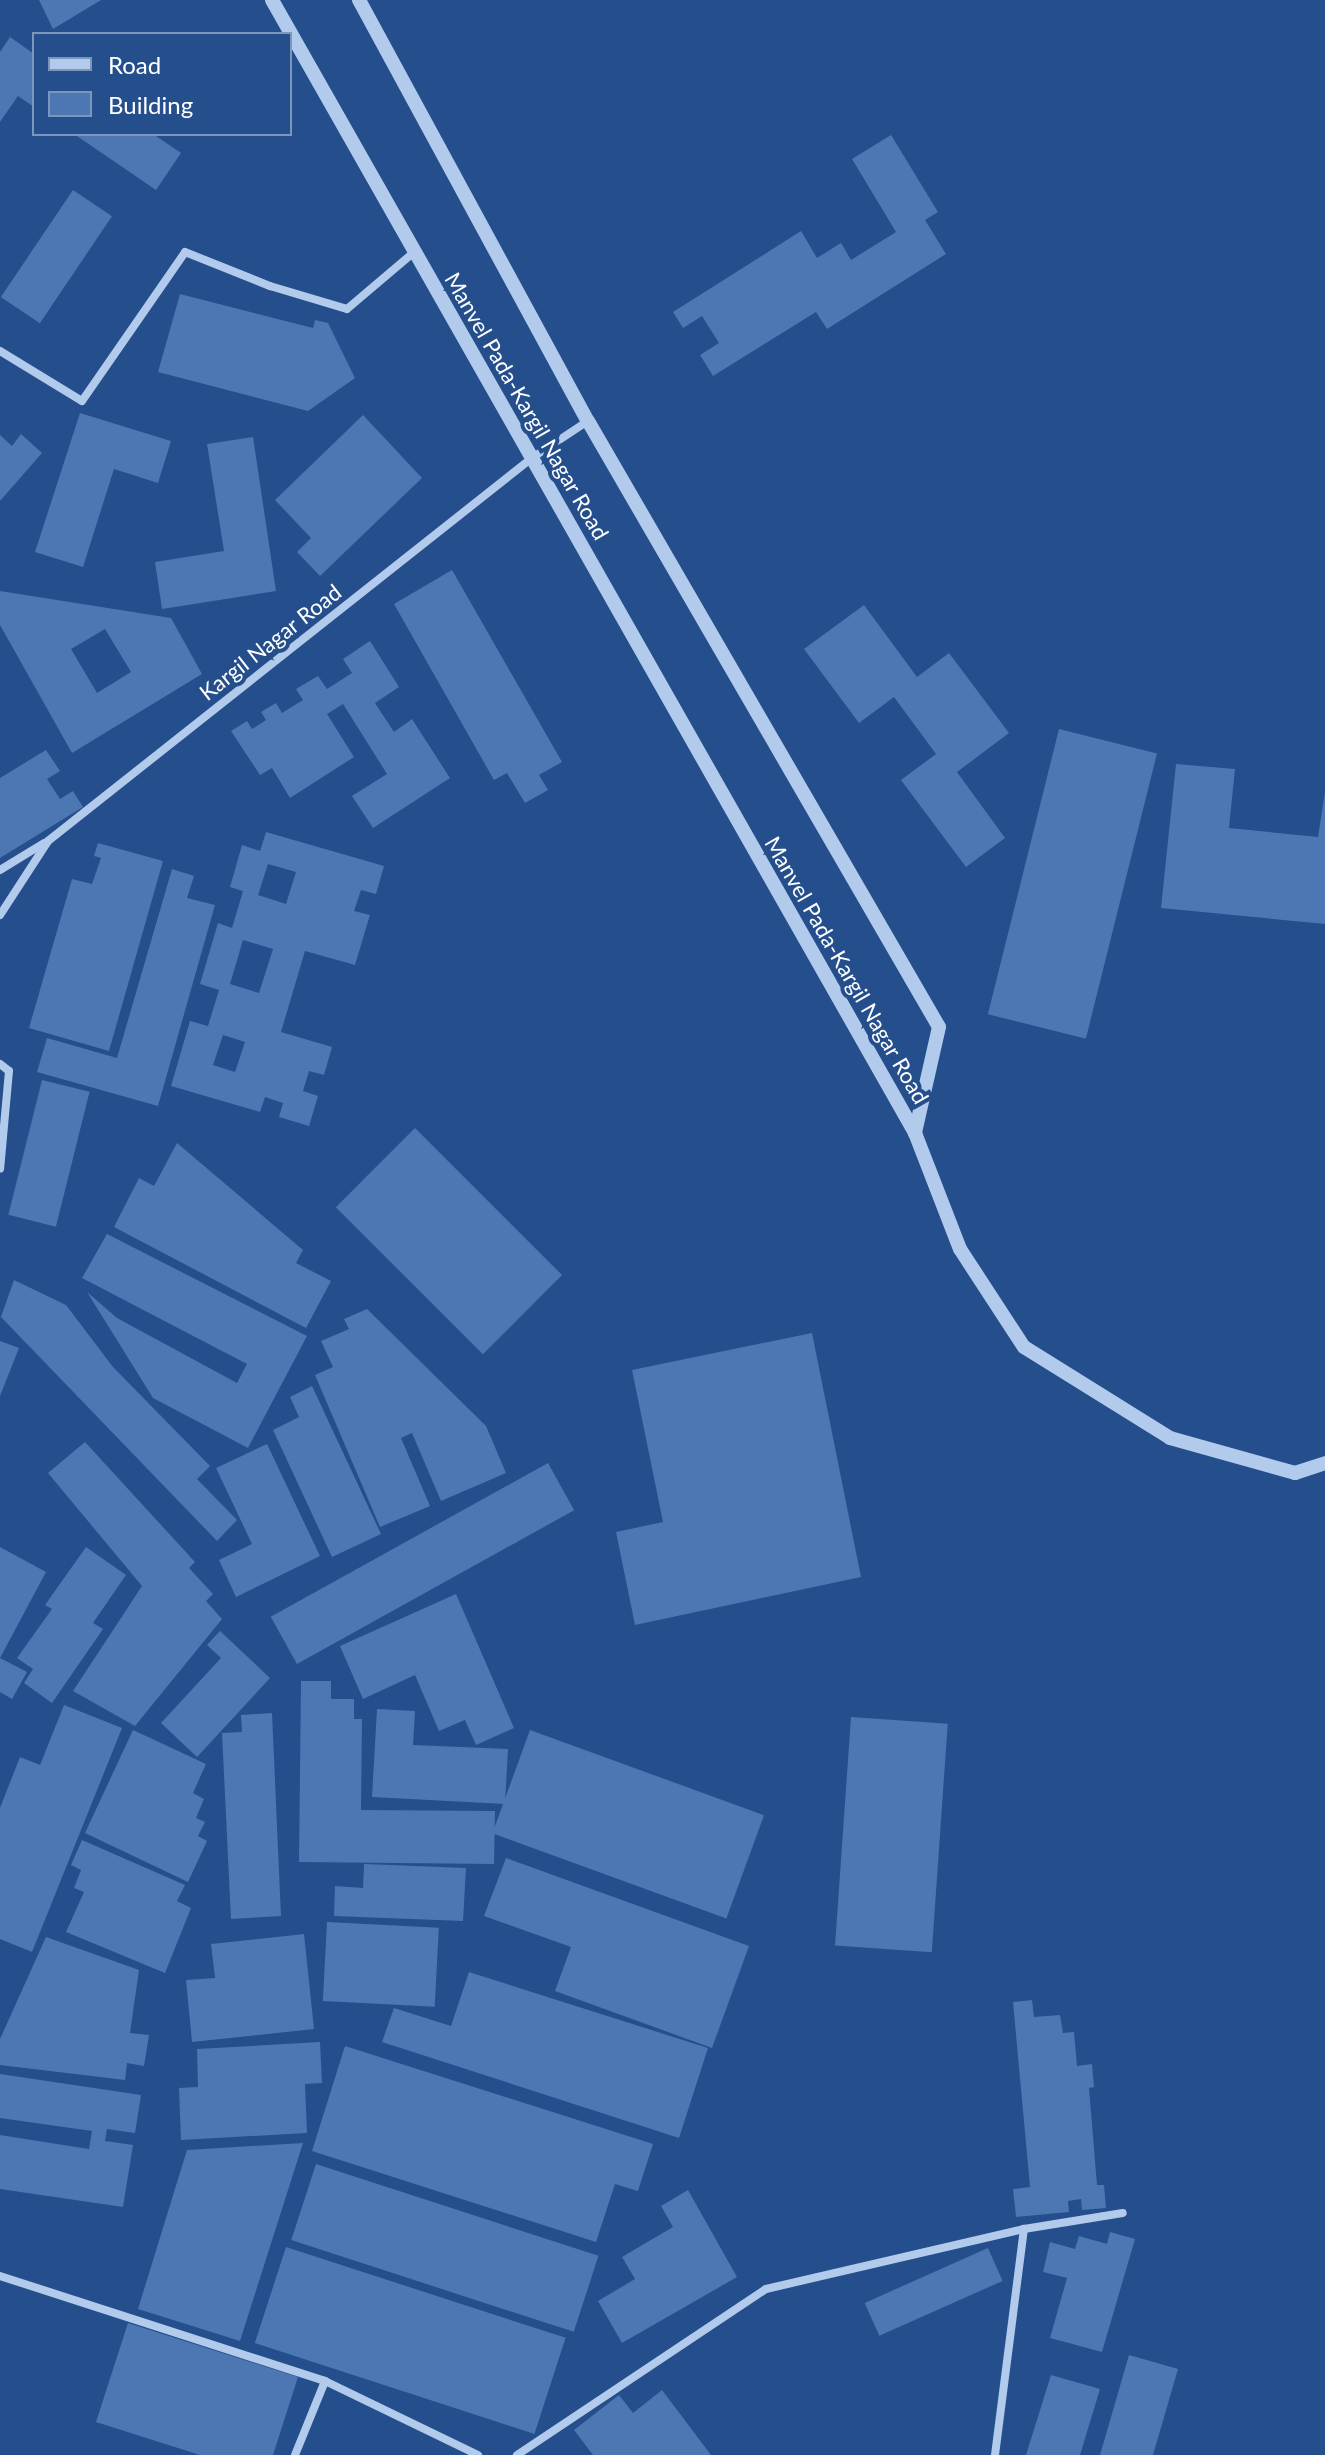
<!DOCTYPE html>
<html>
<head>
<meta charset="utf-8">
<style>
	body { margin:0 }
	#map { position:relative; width:1325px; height:2455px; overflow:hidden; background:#244e8c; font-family:Lato,sans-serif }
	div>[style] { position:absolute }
	.building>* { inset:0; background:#4c77b3; transform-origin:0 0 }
	.minor>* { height:8px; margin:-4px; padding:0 4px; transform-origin:4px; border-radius:4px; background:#b2caeb }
	.tertiary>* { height:14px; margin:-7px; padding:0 7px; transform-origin:7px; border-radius:7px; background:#b2caeb }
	span { translate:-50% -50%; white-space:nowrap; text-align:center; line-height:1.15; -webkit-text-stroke:8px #244e8c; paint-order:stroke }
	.street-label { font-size:22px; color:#fff }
	.legend { position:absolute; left:32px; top:32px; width:260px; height:104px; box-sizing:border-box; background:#244e8c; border:2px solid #7c95ba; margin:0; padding:10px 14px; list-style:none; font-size:24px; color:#fff }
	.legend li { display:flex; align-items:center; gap:16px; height:40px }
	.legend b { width:40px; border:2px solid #7c95ba }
</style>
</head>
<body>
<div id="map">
	<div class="building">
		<i style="clip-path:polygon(39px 0,101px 0,53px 29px)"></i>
		<i style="clip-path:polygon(10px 37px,34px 54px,34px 107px,18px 96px,0 122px,0 52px)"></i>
		<i style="clip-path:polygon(74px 134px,153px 134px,181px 153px,156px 190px)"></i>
		<i style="clip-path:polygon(891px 135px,938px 212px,925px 220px,946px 254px,827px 329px,816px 312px,713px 376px,700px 355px,719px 343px,702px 316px,683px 328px,673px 312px,801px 231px,817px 258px,841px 243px,851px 260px,896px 232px,852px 159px)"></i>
		<i style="left:73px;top:190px;width:47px;height:129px;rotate:34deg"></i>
		<i style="clip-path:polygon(180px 294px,313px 328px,315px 320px,328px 323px,355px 378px,308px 411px,158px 372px)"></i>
		<i style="clip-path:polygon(80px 413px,171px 441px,158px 483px,114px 469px,83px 567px,35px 552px)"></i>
		<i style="clip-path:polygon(363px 415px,422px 478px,320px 576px,297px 552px,311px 538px,275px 500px)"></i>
		<i style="clip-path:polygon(21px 434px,42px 453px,0 501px,0 435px,12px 446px)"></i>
		<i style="clip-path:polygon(253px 437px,276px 591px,162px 609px,155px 562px,224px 551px,207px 444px)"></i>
		<i style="clip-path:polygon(452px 570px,562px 762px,539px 775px,548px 790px,525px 803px,507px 773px,494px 780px,394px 604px)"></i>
		<i style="clip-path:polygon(evenodd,0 591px,171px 618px,202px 674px,72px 753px,0 625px,0 591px,105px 629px,131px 672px,97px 693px,71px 649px,105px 629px)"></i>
		<i style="clip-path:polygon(864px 605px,917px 677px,949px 653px,1009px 733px,957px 772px,1005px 838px,966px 867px,901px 780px,936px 754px,894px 697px,859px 723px,804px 649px)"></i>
		<i style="clip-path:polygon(370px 641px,399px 687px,375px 703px,394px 732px,412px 719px,450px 778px,373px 828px,352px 796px,387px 774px,343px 704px,327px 714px,354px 757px,290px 798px,272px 768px,260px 775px,231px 731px,247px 721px,252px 729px,266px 720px,261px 712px,276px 703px,282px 713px,303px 700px,296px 689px,318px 676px,327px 689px,352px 673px,343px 659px)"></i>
		<i style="left:1059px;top:729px;width:101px;height:294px;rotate:14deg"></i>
		<i style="clip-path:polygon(46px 750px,60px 771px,47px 779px,60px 799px,73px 791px,83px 807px,0 858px,0 778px)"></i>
		<i style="clip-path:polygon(1176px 764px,1235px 769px,1229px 828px,1318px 837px,1325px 792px,1325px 924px,1161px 908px)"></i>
		<i style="clip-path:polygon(evenodd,266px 832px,384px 866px,376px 894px,361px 890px,354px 911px,370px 915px,355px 965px,305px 951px,281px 1032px,332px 1047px,324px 1075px,309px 1071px,303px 1091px,318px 1096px,309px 1126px,279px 1117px,283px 1103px,265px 1097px,260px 1112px,171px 1086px,190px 1021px,208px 1026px,219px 990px,200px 984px,218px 923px,232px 928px,243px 891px,230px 887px,242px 845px,260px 851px,266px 832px,268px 864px,296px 872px,286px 904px,258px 895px,268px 864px,266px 832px,243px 940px,273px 949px,259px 993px,230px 984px,243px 940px,266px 832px,223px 1035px,245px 1042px,235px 1072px,213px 1065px,223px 1035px)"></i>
		<i style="clip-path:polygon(98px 843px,163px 861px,109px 1051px,29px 1028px,72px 879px,92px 884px,101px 858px,94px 856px)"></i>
		<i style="clip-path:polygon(172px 869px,194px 876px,187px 898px,215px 905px,158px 1106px,37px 1072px,47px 1038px,117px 1058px)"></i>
		<i style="left:42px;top:1080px;width:49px;height:139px;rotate:14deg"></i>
		<i style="left:415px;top:1128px;width:208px;height:112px;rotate:45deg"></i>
		<i style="clip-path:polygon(177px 1143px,303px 1250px,296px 1263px,331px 1281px,306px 1328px,114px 1227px,139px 1178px,154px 1186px)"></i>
		<i style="clip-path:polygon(107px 1234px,307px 1336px,248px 1448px,153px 1398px,87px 1292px,117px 1318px,237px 1383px,247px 1364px,82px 1278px)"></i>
		<i style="clip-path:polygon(14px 1280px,66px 1305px,113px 1367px,210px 1466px,197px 1479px,237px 1520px,217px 1541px,1px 1317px)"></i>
		<i style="clip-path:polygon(367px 1309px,486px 1426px,506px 1473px,441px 1501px,412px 1433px,401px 1438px,430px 1506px,380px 1527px,315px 1375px,333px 1367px,321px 1341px,349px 1329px,344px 1319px)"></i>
		<i style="clip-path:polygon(812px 1333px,861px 1577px,635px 1625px,616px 1532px,663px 1522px,632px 1370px)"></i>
		<i style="clip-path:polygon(0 1341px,19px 1348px,0 1396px)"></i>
		<i style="clip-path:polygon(312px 1386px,381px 1534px,332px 1557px,273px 1430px,299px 1417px,290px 1397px)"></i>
		<i style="clip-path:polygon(85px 1442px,195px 1562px,189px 1568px,213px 1594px,206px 1601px,222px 1619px,135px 1726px,73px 1691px,142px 1586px,48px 1473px)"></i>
		<i style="clip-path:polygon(267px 1444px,320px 1556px,236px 1597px,219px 1560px,252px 1544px,216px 1468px)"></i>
		<i style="left:548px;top:1463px;width:54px;height:317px;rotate:61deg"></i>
		<i style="clip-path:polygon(0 1547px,46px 1572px,0 1658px,27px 1672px,12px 1699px,0 1692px)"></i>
		<i style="clip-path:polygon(86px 1547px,126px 1575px,93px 1623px,103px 1629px,52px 1703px,24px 1683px,33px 1669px,17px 1658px,52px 1609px,45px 1605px)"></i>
		<i style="clip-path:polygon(456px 1594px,514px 1728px,476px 1745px,465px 1720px,439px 1731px,415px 1675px,363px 1699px,340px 1646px)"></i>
		<i style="clip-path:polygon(220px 1631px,270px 1678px,197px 1757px,161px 1723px,221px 1658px,207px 1645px)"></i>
		<i style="clip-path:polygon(301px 1681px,331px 1681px,331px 1699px,354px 1699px,354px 1719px,362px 1719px,361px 1810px,495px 1811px,494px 1864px,299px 1862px)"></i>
		<i style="clip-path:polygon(64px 1705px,122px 1728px,32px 1952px,0 1939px,0 1808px,20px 1757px,40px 1765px)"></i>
		<i style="clip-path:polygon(377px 1709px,415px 1711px,413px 1745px,508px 1749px,505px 1804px,372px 1797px)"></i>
		<i style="clip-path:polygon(272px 1713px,281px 1916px,231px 1919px,222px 1733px,242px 1732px,241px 1715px)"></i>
		<i style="left:851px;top:1717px;width:97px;height:229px;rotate:4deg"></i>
		<i style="clip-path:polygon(133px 1730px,206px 1764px,193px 1793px,204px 1799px,196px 1818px,205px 1822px,198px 1836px,207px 1841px,188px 1882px,85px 1833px)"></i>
		<i style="left:530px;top:1730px;width:249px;height:110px;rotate:20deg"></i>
		<i style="clip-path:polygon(82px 1840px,185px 1885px,177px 1901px,191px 1908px,165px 1973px,66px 1932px,84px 1892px,74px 1888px,81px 1870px,71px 1865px)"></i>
		<i style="clip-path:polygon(506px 1858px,749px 1946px,712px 2048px,555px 1991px,571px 1947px,484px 1916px)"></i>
		<i style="clip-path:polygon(364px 1864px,466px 1868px,463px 1921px,334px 1916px,335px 1886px,363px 1888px)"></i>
		<i style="left:327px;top:1922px;width:112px;height:79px;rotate:3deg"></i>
		<i style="clip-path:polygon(304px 1934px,314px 2029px,192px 2042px,186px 1980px,215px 1978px,211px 1944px)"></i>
		<i style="clip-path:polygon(46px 1937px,139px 1970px,130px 2033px,149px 2035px,144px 2066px,127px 2063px,125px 2080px,0 2065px,0 2039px)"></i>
		<i style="clip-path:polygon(469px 1972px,708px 2048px,679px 2138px,382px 2042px,394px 2008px,451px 2026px)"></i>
		<i style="clip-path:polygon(1032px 2000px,1034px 2017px,1060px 2015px,1063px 2033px,1074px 2032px,1077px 2066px,1092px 2064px,1094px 2087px,1089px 2088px,1097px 2185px,1104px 2185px,1106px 2208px,1082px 2210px,1081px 2199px,1068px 2201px,1069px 2212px,1016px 2217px,1013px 2189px,1030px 2187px,1013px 2002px)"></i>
		<i style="clip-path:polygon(320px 2042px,322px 2083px,305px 2084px,307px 2133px,181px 2140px,179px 2088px,198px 2087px,197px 2049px)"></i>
		<i style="clip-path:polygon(345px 2046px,653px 2144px,638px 2191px,615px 2184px,596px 2242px,312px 2151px)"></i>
		<i style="clip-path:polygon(0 2074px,141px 2095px,135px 2133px,107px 2129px,105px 2141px,133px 2145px,123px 2207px,0 2189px,0 2135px,89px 2149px,92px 2131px,0 2118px)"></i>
		<i style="clip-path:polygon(303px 2143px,240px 2341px,138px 2309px,187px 2150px)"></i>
		<i style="left:316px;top:2164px;width:297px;height:80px;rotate:18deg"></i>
		<i style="clip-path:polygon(688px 2190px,737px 2277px,622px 2343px,598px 2301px,635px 2279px,622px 2257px,673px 2227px,661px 2206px)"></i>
		<i style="clip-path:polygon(1110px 2232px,1135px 2239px,1102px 2352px,1050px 2338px,1067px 2278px,1043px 2272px,1050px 2242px,1075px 2249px,1079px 2236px,1107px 2244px)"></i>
		<i style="left:286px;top:2247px;width:294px;height:101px;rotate:18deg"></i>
		<i style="left:988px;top:2248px;width:36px;height:135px;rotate:66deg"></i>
		<i style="clip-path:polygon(128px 2323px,298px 2377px,273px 2455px,200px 2455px,96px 2422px)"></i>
		<i style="clip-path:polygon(1129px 2355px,1178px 2369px,1153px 2455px,1100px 2455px)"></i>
		<i style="clip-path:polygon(1051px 2375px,1100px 2389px,1080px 2455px,1026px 2455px)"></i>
		<i style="clip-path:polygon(662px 2390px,711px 2455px,593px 2455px,574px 2430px,619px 2395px,633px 2413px)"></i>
	</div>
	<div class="minor">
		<i style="left:0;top:351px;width:96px;rotate:31.4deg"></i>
		<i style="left:82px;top:401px;width:181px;rotate:-55.3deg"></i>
		<i style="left:185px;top:252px;width:92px;rotate:21.8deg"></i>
		<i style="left:270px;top:286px;width:80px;rotate:16.6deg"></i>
		<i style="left:347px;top:309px;width:87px;rotate:-40.3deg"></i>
		<i style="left:0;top:870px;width:52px;rotate:-31.5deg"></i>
		<i style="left:0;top:915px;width:88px;rotate:-57deg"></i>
		<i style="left:48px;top:841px;width:617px;rotate:-38.36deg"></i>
		<i style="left:532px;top:458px;width:67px;rotate:-33.5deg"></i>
		<i style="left:0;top:1064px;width:11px;rotate:38deg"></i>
		<i style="left:9px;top:1071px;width:98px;rotate:95.2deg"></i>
		<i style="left:0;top:2276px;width:342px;rotate:17.9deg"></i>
		<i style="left:325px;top:2381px;width:170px;rotate:25.8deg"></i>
		<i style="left:295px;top:2455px;width:80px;rotate:-67.9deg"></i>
		<i style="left:517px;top:2455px;width:299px;rotate:-33.7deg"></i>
		<i style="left:766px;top:2289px;width:265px;rotate:-13.1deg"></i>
		<i style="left:1024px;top:2229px;width:100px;rotate:-9.2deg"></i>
		<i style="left:995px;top:2455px;width:228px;rotate:-82.7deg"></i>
	</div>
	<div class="tertiary">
		<i style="left:272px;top:0;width:1303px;rotate:60.42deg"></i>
		<i style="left:915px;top:1133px;width:124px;rotate:68.8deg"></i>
		<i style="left:960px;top:1249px;width:117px;rotate:56.9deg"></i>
		<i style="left:1024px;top:1347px;width:172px;rotate:31.9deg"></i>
		<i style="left:1170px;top:1438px;width:130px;rotate:15.6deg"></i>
		<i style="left:1295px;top:1473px;width:32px;rotate:-18deg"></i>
		<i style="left:359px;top:0;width:479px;rotate:61.5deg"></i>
		<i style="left:588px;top:421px;width:700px;rotate:59.92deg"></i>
		<i style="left:939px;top:1027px;width:109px;rotate:102.8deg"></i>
	</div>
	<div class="street-label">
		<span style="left:527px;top:406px;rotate:60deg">Manvel Pada-Kargil Nagar Road</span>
		<span style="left:270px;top:642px;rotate:-38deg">Kargil Nagar Road</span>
		<span style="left:847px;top:970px;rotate:60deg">Manvel Pada-Kargil Nagar Road</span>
	</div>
	<ul class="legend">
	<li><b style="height:10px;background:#b2caeb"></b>Road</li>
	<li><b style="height:22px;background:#4c77b3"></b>Building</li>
	</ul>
</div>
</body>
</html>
